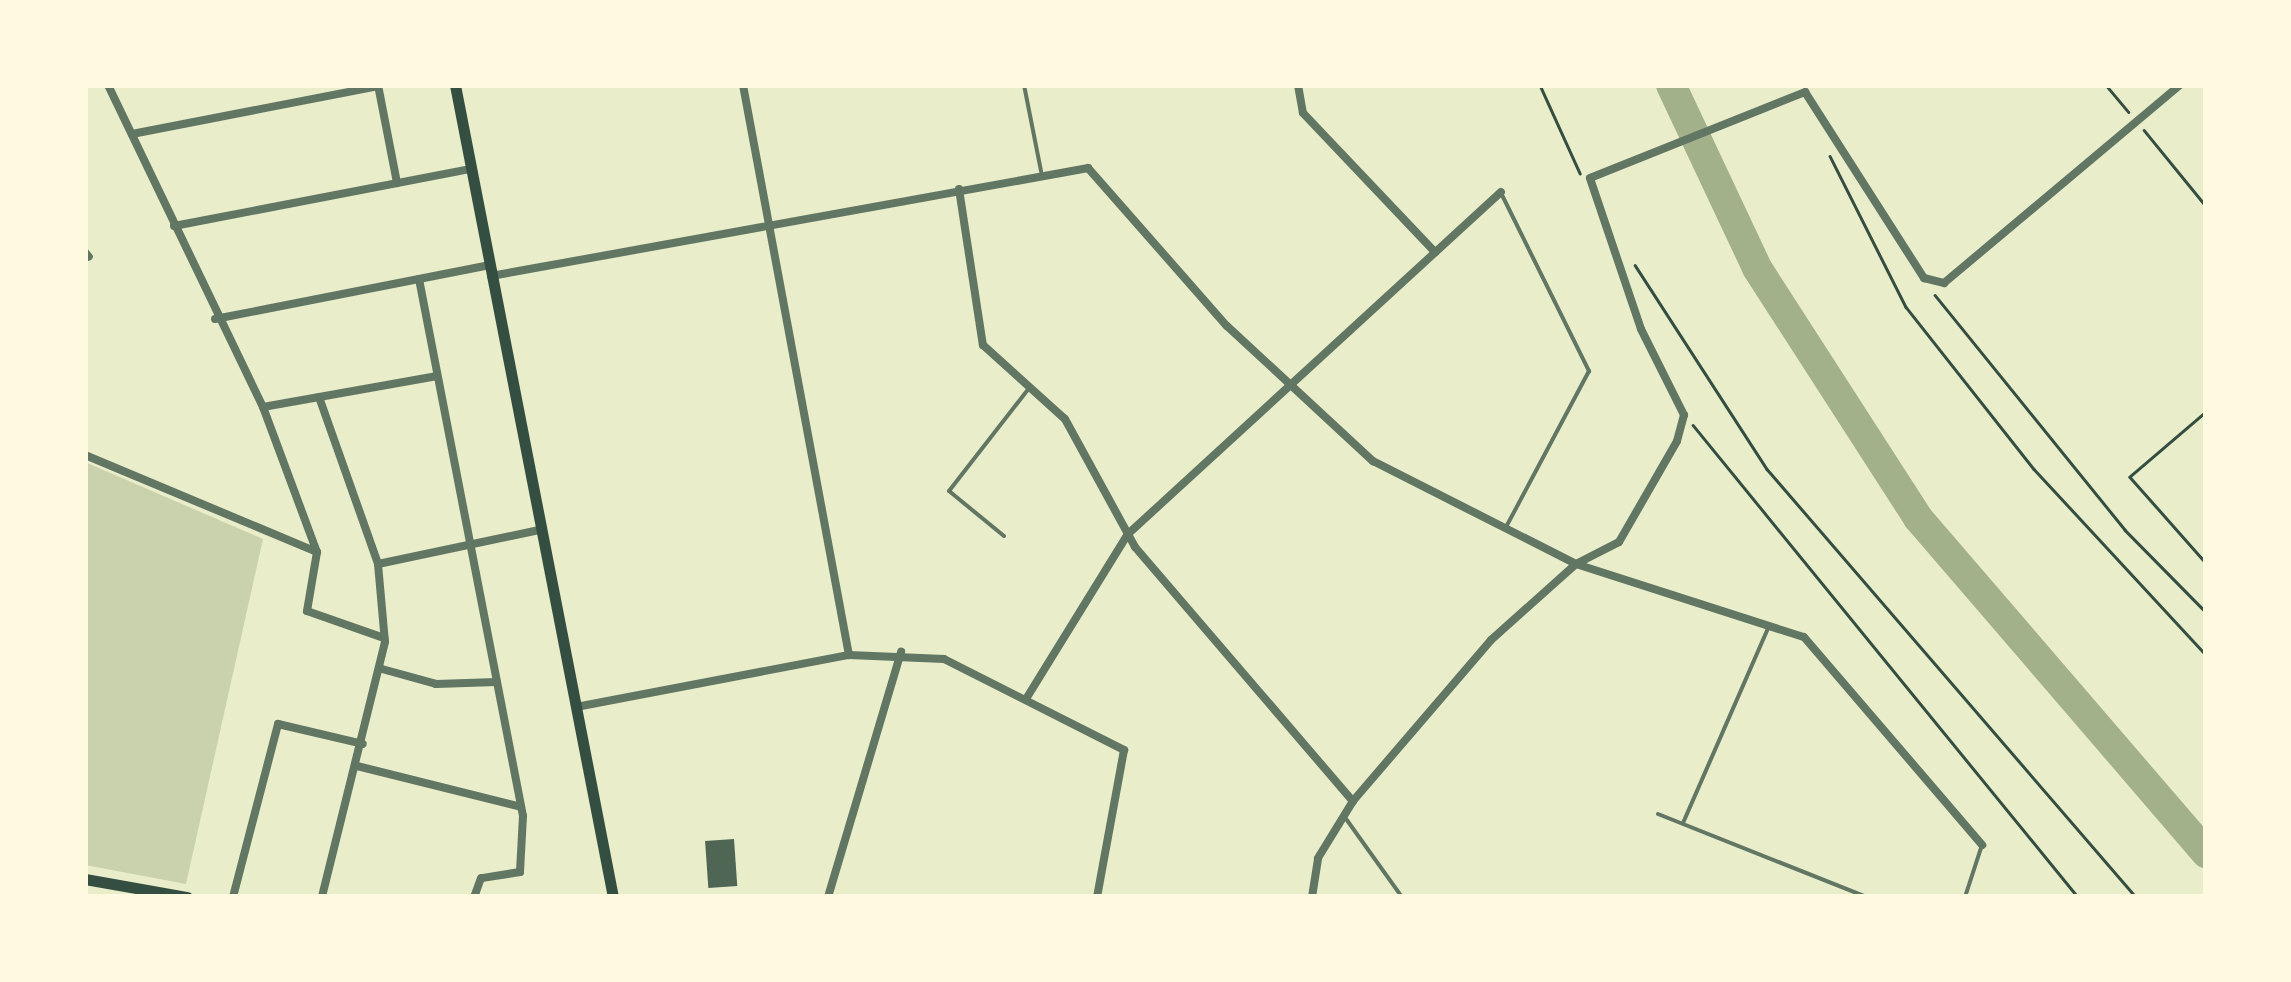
<!DOCTYPE html>
<html>
<head>
<meta charset="utf-8">
<style>
	body { margin:0 }
	#map { position:relative; width:2291px; height:982px; overflow:hidden; background:#e9edc9; font-family:"Varela Round",sans-serif }
	div>[style] { position:absolute }
	.green>* { inset:0; background:#cad2ad }
	.river>* { height:30px; margin:-15px; padding:0 15px; transform-origin:15px; border-radius:15px; background:#a3b18a }
	.building>* { inset:0; background:#4f6655; transform-origin:0 0 }
	.path>* { height:2.5px; margin:-1.25px; padding:0 1.25px; transform-origin:1.25px; border-radius:1.25px; background:#344e41 }
	.service>* { height:4px; margin:-2px; padding:0 2px; transform-origin:2px; border-radius:2px; background:#617663 }
	.minor>* { height:8px; margin:-4px; padding:0 4px; transform-origin:4px; border-radius:4px; background:#617663 }
	.secondary>* { height:11px; margin:-5.5px; padding:0 5.5px; transform-origin:5.5px; border-radius:5.5px; background:#344e41 }
	span { translate:-50% -50%; white-space:nowrap; text-align:center; line-height:1.15; -webkit-text-stroke:9px #fefae0; paint-order:stroke }
	.frame { position:absolute; inset:0; border:88px solid #fefae0; pointer-events:none }
</style>
</head>
<body>
<div id="map">
	<div class="green">
		<i style="clip-path:polygon(85px 462px,263px 539px,186px 884px,85px 865px)"></i>
	</div>
	<div class="river">
		<i style="left:1671px;top:85px;width:202px;rotate:64.8deg"></i>
		<i style="left:1757px;top:268px;width:297px;rotate:57.2deg"></i>
		<i style="left:1918px;top:518px;width:442px;rotate:49.3deg"></i>
	</div>
	<div class="building">
		<i style="left:734px;top:839px;width:47px;height:29px;rotate:86deg"></i>
	</div>
	<div class="path">
		<i style="left:1540px;top:85px;width:97px;rotate:65.6deg"></i>
		<i style="left:2106px;top:85px;width:35px;rotate:50deg"></i>
		<i style="left:2144px;top:130px;width:98px;rotate:50.8deg"></i>
		<i style="left:1830px;top:156px;width:169px;rotate:63.3deg"></i>
		<i style="left:1906px;top:307px;width:206px;rotate:51.7deg"></i>
		<i style="left:2034px;top:469px;width:253px;rotate:47.2deg"></i>
		<i style="left:1635px;top:265px;width:243px;rotate:57.1deg"></i>
		<i style="left:1767px;top:469px;width:565px;rotate:49.23deg"></i>
		<i style="left:1935px;top:295px;width:302px;rotate:51deg"></i>
		<i style="left:2125px;top:530px;width:115px;rotate:45.4deg"></i>
		<i style="left:2206px;top:412px;width:100px;rotate:139.5deg"></i>
		<i style="left:2130px;top:477px;width:115px;rotate:48.5deg"></i>
		<i style="left:1693px;top:425px;width:609px;rotate:50.8deg"></i>
	</div>
	<div class="service">
		<i style="left:1024px;top:85px;width:88px;rotate:78.8deg"></i>
		<i style="left:1501px;top:193px;width:199px;rotate:63.7deg"></i>
		<i style="left:1589px;top:371px;width:177px;rotate:118deg"></i>
		<i style="left:1004px;top:536px;width:71px;rotate:-140.7deg"></i>
		<i style="left:949px;top:491px;width:132px;rotate:-52.1deg"></i>
		<i style="left:1658px;top:814px;width:225px;rotate:21.7deg"></i>
		<i style="left:1344px;top:816px;width:100px;rotate:54.4deg"></i>
		<i style="left:1683px;top:823px;width:213px;rotate:-66.4deg"></i>
		<i style="left:1965px;top:897px;width:55px;rotate:-71.9deg"></i>
	</div>
	<div class="minor">
		<i style="left:108px;top:85px;width:357px;rotate:64.3deg"></i>
		<i style="left:263px;top:407px;width:155px;rotate:69.6deg"></i>
		<i style="left:317px;top:552px;width:60px;rotate:99.6deg"></i>
		<i style="left:307px;top:611px;width:82px;rotate:19.3deg"></i>
		<i style="left:378px;top:85px;width:100px;rotate:79deg"></i>
		<i style="left:743px;top:85px;width:580px;rotate:79.47deg"></i>
		<i style="left:1298px;top:85px;width:28px;rotate:80deg"></i>
		<i style="left:1303px;top:113px;width:192px;rotate:46.5deg"></i>
		<i style="left:132px;top:134px;width:251px;rotate:-11deg"></i>
		<i style="left:959px;top:189px;width:158px;rotate:81.3deg"></i>
		<i style="left:983px;top:345px;width:110px;rotate:42.1deg"></i>
		<i style="left:1065px;top:419px;width:146px;rotate:61.3deg"></i>
		<i style="left:1135px;top:547px;width:335px;rotate:49.4deg"></i>
		<i style="left:174px;top:226px;width:301px;rotate:-10.9deg"></i>
		<i style="left:85px;top:252px;width:6px;rotate:51deg"></i>
		<i style="left:491px;top:276px;width:607px;rotate:-10.25deg"></i>
		<i style="left:1088px;top:168px;width:210px;rotate:48.7deg"></i>
		<i style="left:1227px;top:326px;width:199px;rotate:42.8deg"></i>
		<i style="left:1373px;top:461px;width:228px;rotate:26.9deg"></i>
		<i style="left:1576px;top:564px;width:239px;rotate:17.8deg"></i>
		<i style="left:1804px;top:637px;width:274px;rotate:49.4deg"></i>
		<i style="left:419px;top:279px;width:547px;rotate:79.04deg"></i>
		<i style="left:523px;top:816px;width:56px;rotate:93.1deg"></i>
		<i style="left:520px;top:872px;width:39px;rotate:171deg"></i>
		<i style="left:481px;top:878px;width:20px;rotate:110deg"></i>
		<i style="left:215px;top:319px;width:279px;rotate:-11.1deg"></i>
		<i style="left:319px;top:397px;width:177px;rotate:70.5deg"></i>
		<i style="left:378px;top:564px;width:78px;rotate:84.9deg"></i>
		<i style="left:385px;top:642px;width:263px;rotate:103.9deg"></i>
		<i style="left:263px;top:407px;width:177px;rotate:-10.1deg"></i>
		<i style="left:85px;top:455px;width:251px;rotate:22.7deg"></i>
		<i style="left:378px;top:564px;width:166px;rotate:-11.9deg"></i>
		<i style="left:382px;top:669px;width:56px;rotate:15.5deg"></i>
		<i style="left:436px;top:684px;width:61px;rotate:-1.9deg"></i>
		<i style="left:1026px;top:699px;width:194px;rotate:-58.3deg"></i>
		<i style="left:1128px;top:534px;width:506px;rotate:-42.52deg"></i>
		<i style="left:576px;top:707px;width:278px;rotate:-10.8deg"></i>
		<i style="left:849px;top:655px;width:95px;rotate:2.4deg"></i>
		<i style="left:944px;top:659px;width:202px;rotate:26.8deg"></i>
		<i style="left:1124px;top:750px;width:149px;rotate:100.4deg"></i>
		<i style="left:357px;top:766px;width:169px;rotate:14deg"></i>
		<i style="left:233px;top:897px;width:179px;rotate:-75.4deg"></i>
		<i style="left:278px;top:724px;width:87px;rotate:13.2deg"></i>
		<i style="left:828px;top:897px;width:256px;rotate:-73.4deg"></i>
		<i style="left:1312px;top:897px;width:39px;rotate:-81deg"></i>
		<i style="left:1318px;top:858px;width:67px;rotate:-58.4deg"></i>
		<i style="left:1353px;top:801px;width:212px;rotate:-49.4deg"></i>
		<i style="left:1491px;top:640px;width:114px;rotate:-41.8deg"></i>
		<i style="left:1576px;top:564px;width:48px;rotate:-27.1deg"></i>
		<i style="left:1619px;top:542px;width:116px;rotate:-60.1deg"></i>
		<i style="left:1677px;top:441px;width:27px;rotate:-75deg"></i>
		<i style="left:1684px;top:415px;width:96px;rotate:-116.6deg"></i>
		<i style="left:1641px;top:329px;width:159px;rotate:-108.7deg"></i>
		<i style="left:1590px;top:178px;width:232px;rotate:-21.8deg"></i>
		<i style="left:1805px;top:92px;width:221px;rotate:57.4deg"></i>
		<i style="left:1924px;top:278px;width:21px;rotate:14deg"></i>
		<i style="left:1944px;top:283px;width:308px;rotate:-40deg"></i>
	</div>
	<div class="secondary">
		<i style="left:455px;top:85px;width:827px;rotate:78.99deg"></i>
		<i style="left:85px;top:879px;width:104px;rotate:10deg"></i>
	</div>
	<div class="frame"></div>
</div>
</body>
</html>
